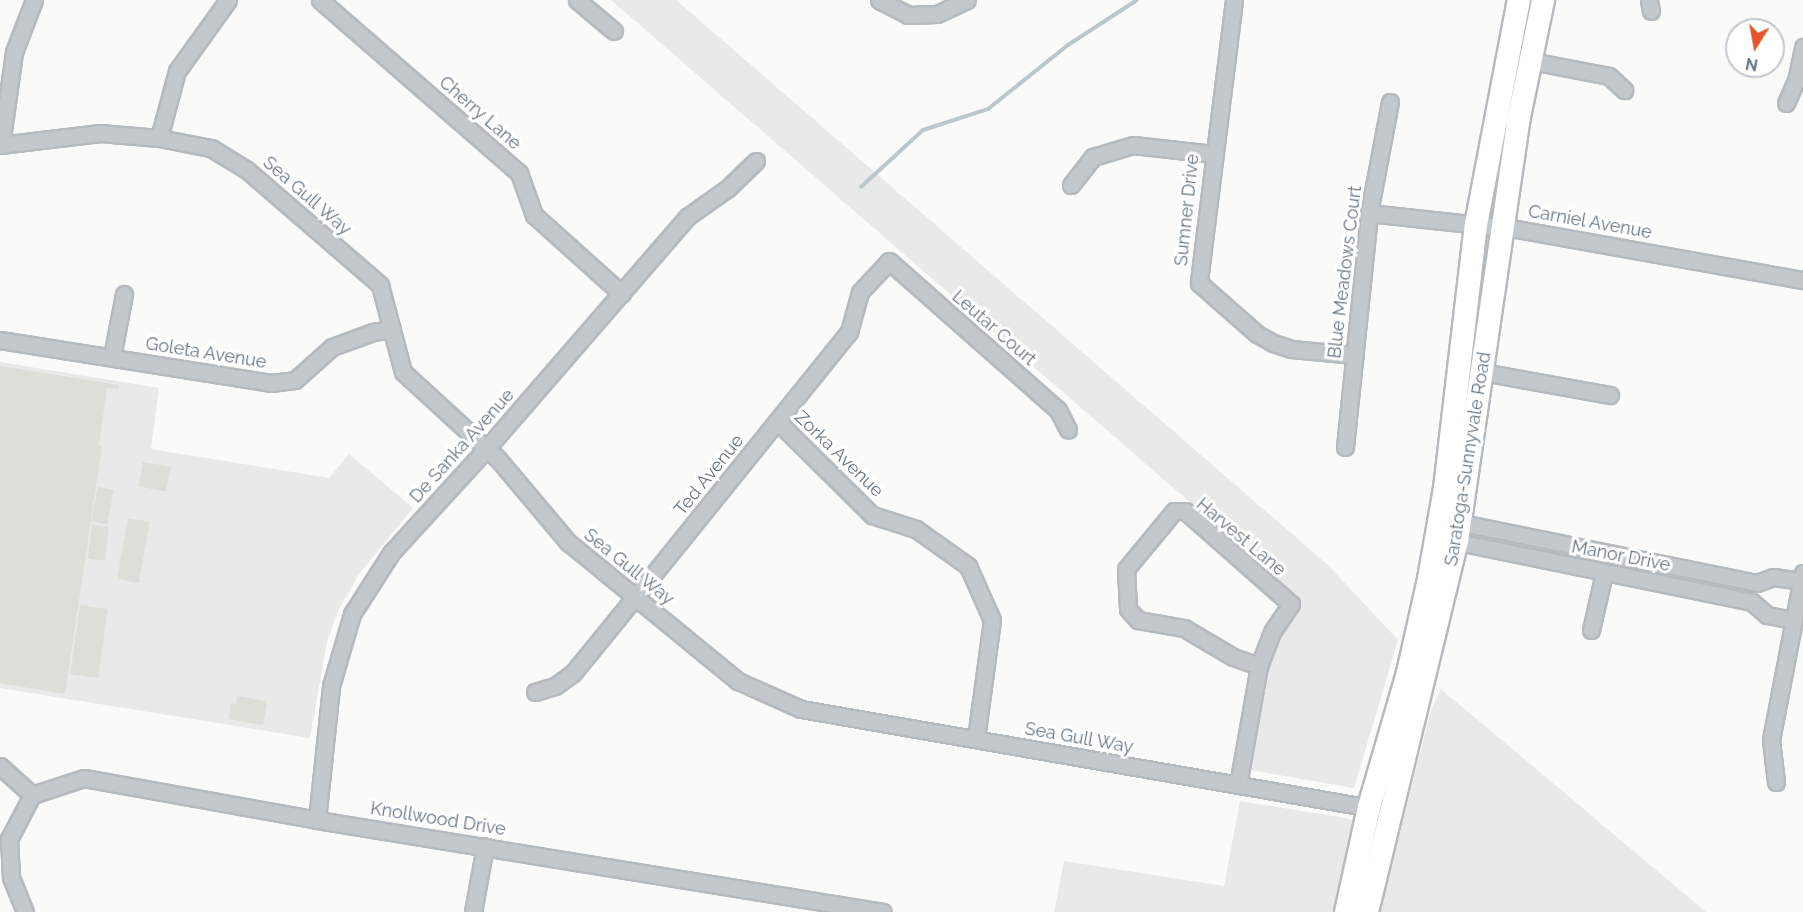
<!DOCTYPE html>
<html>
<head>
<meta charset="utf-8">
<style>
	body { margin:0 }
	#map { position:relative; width:1803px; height:912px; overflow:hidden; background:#fafaf8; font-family:Raleway,sans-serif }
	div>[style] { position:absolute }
	.built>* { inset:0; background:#e8e9e9 }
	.green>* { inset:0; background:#dadfd7; transform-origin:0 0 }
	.stream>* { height:4px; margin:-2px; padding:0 2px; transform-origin:2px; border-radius:2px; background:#bbc7cb }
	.roads { filter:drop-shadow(2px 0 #b5babe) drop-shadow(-2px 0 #b5babe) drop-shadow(0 2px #b5babe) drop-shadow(0 -2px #b5babe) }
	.minor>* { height:15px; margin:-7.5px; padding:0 7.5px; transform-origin:7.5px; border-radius:7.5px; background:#c3c8cc }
	.primary>* { height:22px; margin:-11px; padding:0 11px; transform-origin:11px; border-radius:11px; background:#fff }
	span { translate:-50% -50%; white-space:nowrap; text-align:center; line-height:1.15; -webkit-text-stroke:6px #fff; paint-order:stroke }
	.street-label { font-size:18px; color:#657683 }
	.north { position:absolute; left:1725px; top:18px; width:60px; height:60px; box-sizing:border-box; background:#fff; border:2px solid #c1c8cd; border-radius:50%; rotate:191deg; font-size:16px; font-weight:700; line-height:24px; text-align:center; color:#657683 }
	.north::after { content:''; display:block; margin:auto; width:21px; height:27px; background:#e4572e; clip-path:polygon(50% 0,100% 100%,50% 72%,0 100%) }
</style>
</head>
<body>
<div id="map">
	<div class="built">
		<i style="clip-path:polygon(611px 0,676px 0,1329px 566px,1398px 640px,1354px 788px,1244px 769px,1272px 644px,1298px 596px)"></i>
		<i style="clip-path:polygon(0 362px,159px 388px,151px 449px,329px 478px,349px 454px,413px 508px,359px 574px,337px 613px,327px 642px,310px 738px,0 688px)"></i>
		<i style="clip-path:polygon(1441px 689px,1706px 912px,1380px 912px,1431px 710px)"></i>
		<i style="clip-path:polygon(1240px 801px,1357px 820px,1336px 912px,1054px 912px,1064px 861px,1224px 886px)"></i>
	</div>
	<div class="green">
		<i style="clip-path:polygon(0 366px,119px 385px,119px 389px,107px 388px,99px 445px,102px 446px,65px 694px,0 683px)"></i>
		<i style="left:143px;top:462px;width:28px;height:25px;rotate:10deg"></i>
		<i style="left:98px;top:487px;width:16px;height:35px;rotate:11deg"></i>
		<i style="left:128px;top:518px;width:22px;height:62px;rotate:10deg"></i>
		<i style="left:92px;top:525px;width:17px;height:34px;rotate:7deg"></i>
		<i style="left:80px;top:605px;width:28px;height:70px;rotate:8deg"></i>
		<i style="clip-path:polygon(237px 696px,267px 701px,263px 725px,229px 719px,231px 703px,236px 704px)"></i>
	</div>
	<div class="stream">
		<i style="left:861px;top:187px;width:84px;rotate:-42.6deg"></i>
		<i style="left:923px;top:130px;width:68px;rotate:-17.9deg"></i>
		<i style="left:988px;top:109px;width:102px;rotate:-38.7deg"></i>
		<i style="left:1068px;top:45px;width:82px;rotate:-33.1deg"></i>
	</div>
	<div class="roads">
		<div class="minor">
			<i style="left:320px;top:0;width:264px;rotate:41deg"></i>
			<i style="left:519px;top:173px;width:45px;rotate:70.3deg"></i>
			<i style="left:534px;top:215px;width:118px;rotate:41.9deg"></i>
			<i style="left:577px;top:0;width:48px;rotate:40deg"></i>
			<i style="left:879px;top:0;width:33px;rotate:27deg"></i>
			<i style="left:908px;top:15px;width:29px;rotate:-2deg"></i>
			<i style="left:937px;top:14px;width:33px;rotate:-25deg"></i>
			<i style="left:1234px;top:0;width:285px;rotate:97.1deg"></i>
			<i style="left:1199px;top:283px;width:77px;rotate:41.3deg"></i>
			<i style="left:1257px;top:334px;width:18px;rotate:29deg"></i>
			<i style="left:1273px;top:343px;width:19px;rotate:18deg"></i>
			<i style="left:1291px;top:349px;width:64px;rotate:5.4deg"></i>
			<i style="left:1649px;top:0;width:11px;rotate:80deg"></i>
			<i style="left:1531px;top:61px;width:79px;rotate:10.9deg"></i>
			<i style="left:1609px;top:76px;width:21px;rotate:43deg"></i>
			<i style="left:1786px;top:103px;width:24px;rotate:-66deg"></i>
			<i style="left:1796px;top:81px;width:35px;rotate:-78deg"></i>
			<i style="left:159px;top:138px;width:69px;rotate:-75deg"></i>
			<i style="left:177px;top:71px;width:87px;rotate:-54.3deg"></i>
			<i style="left:0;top:145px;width:101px;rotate:-6.8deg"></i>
			<i style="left:100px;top:133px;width:59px;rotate:4.8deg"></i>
			<i style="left:159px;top:138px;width:53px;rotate:10.9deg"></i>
			<i style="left:211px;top:148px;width:42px;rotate:31.4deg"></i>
			<i style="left:247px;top:170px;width:176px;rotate:40.8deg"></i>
			<i style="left:380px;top:285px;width:90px;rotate:75.2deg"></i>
			<i style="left:403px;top:372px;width:129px;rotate:42.5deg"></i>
			<i style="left:498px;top:459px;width:109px;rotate:49.9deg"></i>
			<i style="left:568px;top:542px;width:220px;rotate:39.3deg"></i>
			<i style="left:738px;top:681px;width:69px;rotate:24deg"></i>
			<i style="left:801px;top:709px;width:585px;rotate:9.85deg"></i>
			<i style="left:1px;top:145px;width:94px;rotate:-82deg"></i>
			<i style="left:14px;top:52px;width:56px;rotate:-69deg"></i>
			<i style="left:1071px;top:185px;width:36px;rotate:-52deg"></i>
			<i style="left:1093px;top:157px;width:42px;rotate:-16.7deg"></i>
			<i style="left:1133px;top:145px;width:81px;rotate:6.4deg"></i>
			<i style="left:1369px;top:213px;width:148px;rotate:6.2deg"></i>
			<i style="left:1516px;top:229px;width:291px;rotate:10.1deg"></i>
			<i style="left:0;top:340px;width:274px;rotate:9deg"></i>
			<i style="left:271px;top:383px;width:24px;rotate:-7deg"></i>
			<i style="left:295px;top:380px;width:50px;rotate:-41.7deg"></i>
			<i style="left:332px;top:347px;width:44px;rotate:-20.1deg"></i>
			<i style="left:373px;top:332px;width:19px;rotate:-9deg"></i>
			<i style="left:112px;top:357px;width:64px;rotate:-79.2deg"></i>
			<i style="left:1482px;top:372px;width:130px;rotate:10.2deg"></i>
			<i style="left:777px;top:421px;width:134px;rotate:44.7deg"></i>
			<i style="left:872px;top:515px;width:46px;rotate:17.7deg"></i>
			<i style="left:916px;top:529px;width:64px;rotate:35.4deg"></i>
			<i style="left:968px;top:566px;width:59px;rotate:66deg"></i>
			<i style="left:992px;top:620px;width:120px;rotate:97.7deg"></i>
			<i style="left:1345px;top:447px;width:235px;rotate:-84.1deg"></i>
			<i style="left:1369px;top:213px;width:113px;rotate:-79.3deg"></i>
			<i style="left:1452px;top:521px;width:311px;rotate:11.5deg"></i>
			<i style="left:1757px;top:583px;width:17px;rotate:-21deg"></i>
			<i style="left:1773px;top:577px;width:28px;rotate:8deg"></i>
			<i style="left:1448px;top:540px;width:310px;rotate:11.5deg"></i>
			<i style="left:1752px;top:602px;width:20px;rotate:41deg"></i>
			<i style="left:1767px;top:615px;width:26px;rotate:11deg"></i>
			<i style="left:1591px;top:630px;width:58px;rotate:-77.2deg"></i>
			<i style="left:535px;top:692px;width:21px;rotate:-17deg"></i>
			<i style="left:555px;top:686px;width:22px;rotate:-36deg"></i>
			<i style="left:573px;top:673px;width:98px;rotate:-50.8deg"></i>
			<i style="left:635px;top:597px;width:341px;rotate:-51.1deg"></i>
			<i style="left:849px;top:332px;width:41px;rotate:-74.6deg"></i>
			<i style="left:860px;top:292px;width:42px;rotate:-46.9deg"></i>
			<i style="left:889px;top:261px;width:225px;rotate:41.4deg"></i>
			<i style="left:1058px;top:410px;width:22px;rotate:63deg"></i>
			<i style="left:0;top:766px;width:43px;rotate:42.2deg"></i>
			<i style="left:32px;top:795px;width:55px;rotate:-18.1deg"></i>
			<i style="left:84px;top:778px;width:237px;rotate:10.2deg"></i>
			<i style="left:317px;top:820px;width:573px;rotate:9.23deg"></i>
			<i style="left:1776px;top:782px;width:42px;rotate:-96.8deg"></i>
			<i style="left:1771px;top:740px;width:170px;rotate:-79.2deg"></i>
			<i style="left:1238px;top:785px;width:121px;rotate:-80deg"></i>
			<i style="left:1259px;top:666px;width:36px;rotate:-69deg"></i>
			<i style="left:1272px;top:632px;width:34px;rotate:-56deg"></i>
			<i style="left:1291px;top:604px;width:141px;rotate:-138.7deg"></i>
			<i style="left:1185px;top:511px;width:11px;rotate:180deg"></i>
			<i style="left:1174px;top:511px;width:75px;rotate:129.6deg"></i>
			<i style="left:1126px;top:569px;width:40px;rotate:87.1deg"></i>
			<i style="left:1128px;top:609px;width:15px;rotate:48deg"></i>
			<i style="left:1138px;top:620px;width:47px;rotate:9.9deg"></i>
			<i style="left:1184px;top:628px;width:57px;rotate:30.6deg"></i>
			<i style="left:1233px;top:657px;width:28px;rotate:19deg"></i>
			<i style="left:317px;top:820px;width:135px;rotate:-84deg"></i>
			<i style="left:331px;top:686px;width:75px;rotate:-73.7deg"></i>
			<i style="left:352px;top:614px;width:72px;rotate:-57.4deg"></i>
			<i style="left:391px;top:553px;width:142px;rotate:-47.6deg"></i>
			<i style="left:487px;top:448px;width:306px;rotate:-49.1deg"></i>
			<i style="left:687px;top:217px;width:50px;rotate:-35.3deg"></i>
			<i style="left:728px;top:188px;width:39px;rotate:-44deg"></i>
			<i style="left:25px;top:912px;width:38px;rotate:-112deg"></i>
			<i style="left:11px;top:877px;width:38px;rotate:-93deg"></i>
			<i style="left:9px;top:839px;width:50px;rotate:-62.4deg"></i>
			<i style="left:473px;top:912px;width:67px;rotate:-79.7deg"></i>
		</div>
		<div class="primary">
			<i style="left:1346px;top:912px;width:107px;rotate:-77.6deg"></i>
			<i style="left:1369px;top:807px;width:140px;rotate:-73.8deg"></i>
			<i style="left:1408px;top:673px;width:96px;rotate:-77.4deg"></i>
			<i style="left:1429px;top:579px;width:92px;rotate:-80deg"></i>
			<i style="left:1445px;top:488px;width:265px;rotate:-83.3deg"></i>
			<i style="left:1476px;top:225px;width:229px;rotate:-79.2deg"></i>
			<i style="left:1367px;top:912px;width:382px;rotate:-76.4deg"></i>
			<i style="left:1457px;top:541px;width:423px;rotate:-81.7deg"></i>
			<i style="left:1518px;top:122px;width:125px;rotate:-78.4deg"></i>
		</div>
	</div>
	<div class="street-label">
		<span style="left:480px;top:113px;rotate:41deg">Cherry Lane</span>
		<span style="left:307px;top:196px;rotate:41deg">Sea Gull Way</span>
		<span style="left:1187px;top:210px;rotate:-84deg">Sumner Drive</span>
		<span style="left:1590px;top:222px;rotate:10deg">Carniel Avenue</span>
		<span style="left:1345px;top:272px;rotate:-83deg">Blue Meadows Court</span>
		<span style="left:994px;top:328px;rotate:41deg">Leutar Court</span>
		<span style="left:206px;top:353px;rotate:9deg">Goleta Avenue</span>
		<span style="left:462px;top:446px;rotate:-48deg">De Sanka Avenue</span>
		<span style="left:839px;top:454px;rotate:44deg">Zorka Avenue</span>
		<span style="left:1468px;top:459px;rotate:-81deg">Saratoga-Sunnyvale Road</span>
		<span style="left:709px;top:475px;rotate:-51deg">Ted Avenue</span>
		<span style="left:1241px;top:537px;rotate:40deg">Harvest Lane</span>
		<span style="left:1621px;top:556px;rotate:11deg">Manor Drive</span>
		<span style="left:629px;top:567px;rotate:39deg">Sea Gull Way</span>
		<span style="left:1079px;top:738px;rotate:10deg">Sea Gull Way</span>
		<span style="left:438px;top:819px;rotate:9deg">Knollwood Drive</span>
	</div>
	<div class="north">N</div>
</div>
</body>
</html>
